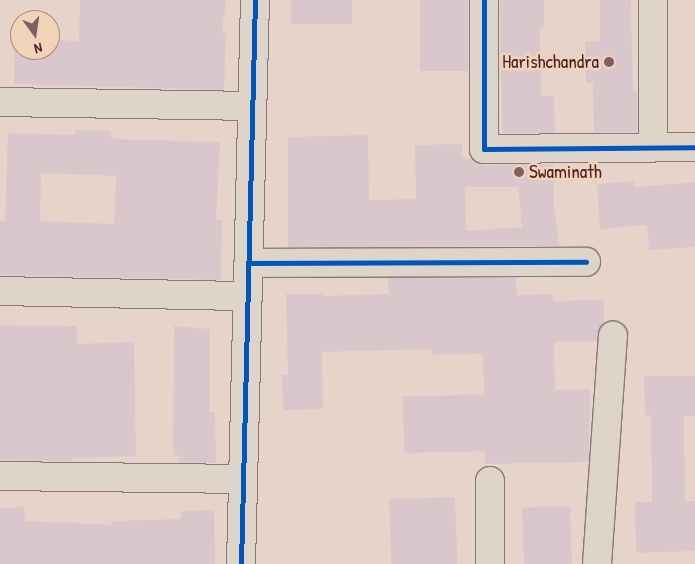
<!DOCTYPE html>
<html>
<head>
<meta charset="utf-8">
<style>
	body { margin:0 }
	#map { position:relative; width:695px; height:564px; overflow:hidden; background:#e6d4cb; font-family:"Patrick Hand",sans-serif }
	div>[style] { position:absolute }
	.building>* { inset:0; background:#dac7cb; transform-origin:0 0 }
	.roads { filter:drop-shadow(1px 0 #887876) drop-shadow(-1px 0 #887876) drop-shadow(0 1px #887876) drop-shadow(0 -1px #887876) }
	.minor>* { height:28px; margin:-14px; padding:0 14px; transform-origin:14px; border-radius:14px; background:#dfd4ca }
	.cycleway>* { height:5px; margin:-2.5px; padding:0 2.5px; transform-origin:2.5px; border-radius:2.5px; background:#0057b8 }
	.dots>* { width:14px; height:14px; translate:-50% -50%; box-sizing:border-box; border:2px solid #f1d3b7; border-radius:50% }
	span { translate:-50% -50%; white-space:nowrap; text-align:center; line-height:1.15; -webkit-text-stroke:5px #f1d3b7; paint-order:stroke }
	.poi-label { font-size:19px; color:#4a1f2b }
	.right { translate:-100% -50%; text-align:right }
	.left { translate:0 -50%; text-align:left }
	.north { position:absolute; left:10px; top:10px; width:50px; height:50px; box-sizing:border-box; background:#f1d3b7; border:1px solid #ae8b7f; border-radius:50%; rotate:166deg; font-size:14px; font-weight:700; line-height:20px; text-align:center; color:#4a1f2b }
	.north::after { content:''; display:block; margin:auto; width:18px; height:22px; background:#815e63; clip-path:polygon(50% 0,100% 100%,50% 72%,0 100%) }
</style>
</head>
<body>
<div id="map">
	<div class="building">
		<i style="clip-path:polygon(80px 0,226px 0,222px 33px,226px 33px,224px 90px,14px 84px,15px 39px,20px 39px,20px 50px,50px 50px,50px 40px,79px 41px)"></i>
		<i style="left:291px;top:0;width:61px;height:24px"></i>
		<i style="left:420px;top:0;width:48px;height:71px"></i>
		<i style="clip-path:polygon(500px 0,544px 0,544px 28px,540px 28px,541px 96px,554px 96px,555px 133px,502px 133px)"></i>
		<i style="clip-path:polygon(600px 0,631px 0,633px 92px,637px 92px,637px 132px,594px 132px,593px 83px,586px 83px,585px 42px,600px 41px)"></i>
		<i style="clip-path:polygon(evenodd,75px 130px,111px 131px,111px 139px,220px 142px,216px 220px,222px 220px,221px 280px,0 275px,0 221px,5px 221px,8px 133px,75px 135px,75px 130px,41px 173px,116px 176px,114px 224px,40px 221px,41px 173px)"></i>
		<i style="clip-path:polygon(evenodd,368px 135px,369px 200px,416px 199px,415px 145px,462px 144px,462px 158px,471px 158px,484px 165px,554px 164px,554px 206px,559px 246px,288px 247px,288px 137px,368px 135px,465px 187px,518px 187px,522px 227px,466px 231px,465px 187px)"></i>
		<i style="clip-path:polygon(634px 181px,635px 187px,695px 182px,695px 247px,649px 250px,647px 225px,600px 229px,597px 184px)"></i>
		<i style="clip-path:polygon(388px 278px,516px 278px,517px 295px,553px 294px,553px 301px,604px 300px,604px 324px,600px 328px,597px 341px,554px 342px,555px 390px,590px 389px,589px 462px,485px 464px,485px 451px,404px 453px,403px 396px,484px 395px,483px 355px,480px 354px,431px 355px,431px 349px,322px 352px,323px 409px,283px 410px,282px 375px,288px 375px,286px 294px,322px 294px,322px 296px,389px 294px)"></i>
		<i style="clip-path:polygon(0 325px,77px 326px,77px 344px,134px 342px,136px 456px,72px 458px,72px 461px,0 460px)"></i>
		<i style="clip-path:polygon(174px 326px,210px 329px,210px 412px,215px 412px,216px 463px,179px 463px,179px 455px,173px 455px)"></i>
		<i style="clip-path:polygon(644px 376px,695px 376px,695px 416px,684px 416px,685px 501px,695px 501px,695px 551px,636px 553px,635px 502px,652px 502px,651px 416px,645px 415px)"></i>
		<i style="left:455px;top:497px;width:67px;height:66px;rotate:88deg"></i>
		<i style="left:570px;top:506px;width:58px;height:48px;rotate:88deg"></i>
		<i style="clip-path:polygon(24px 507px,25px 521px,112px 525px,112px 521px,181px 519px,181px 511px,214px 510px,215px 564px,0 564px,0 508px)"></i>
	</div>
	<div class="roads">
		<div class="minor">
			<i style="left:484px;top:0;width:149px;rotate:90deg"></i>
			<i style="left:484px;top:149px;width:211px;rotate:-0.5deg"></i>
			<i style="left:0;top:102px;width:252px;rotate:0.9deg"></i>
			<i style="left:653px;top:147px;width:147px;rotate:-90deg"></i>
			<i style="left:249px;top:263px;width:337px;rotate:-0.2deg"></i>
			<i style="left:0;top:291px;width:247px;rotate:1.2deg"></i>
			<i style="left:0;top:476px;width:243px;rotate:0.7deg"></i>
			<i style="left:241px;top:564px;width:564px;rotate:-88.58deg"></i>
			<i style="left:490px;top:564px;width:83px;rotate:-90deg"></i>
			<i style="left:597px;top:564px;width:229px;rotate:-86deg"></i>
		</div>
	</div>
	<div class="cycleway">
		<i style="left:484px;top:0;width:149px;rotate:90deg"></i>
		<i style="left:484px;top:149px;width:211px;rotate:-0.5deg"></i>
		<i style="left:249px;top:263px;width:337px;rotate:-0.2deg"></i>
		<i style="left:241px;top:564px;width:564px;rotate:-88.58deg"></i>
	</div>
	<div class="dots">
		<i style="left:609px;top:62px;background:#815e63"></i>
		<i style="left:519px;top:172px;background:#815e63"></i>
	</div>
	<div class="poi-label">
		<span class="right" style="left:599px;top:62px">Harishchandra</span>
		<span class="left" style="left:529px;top:172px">Swaminath</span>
	</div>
	<div class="north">N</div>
</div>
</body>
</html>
